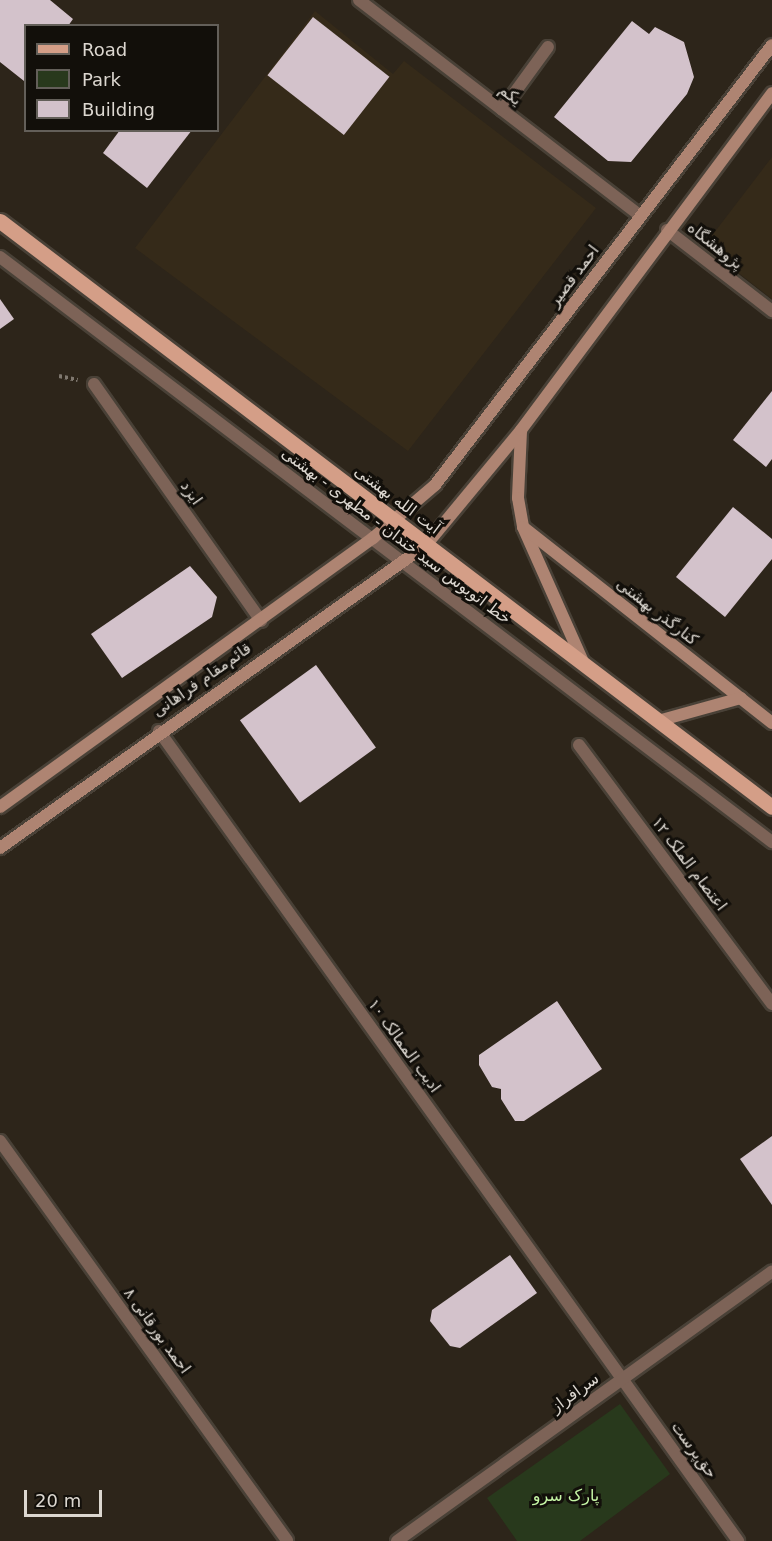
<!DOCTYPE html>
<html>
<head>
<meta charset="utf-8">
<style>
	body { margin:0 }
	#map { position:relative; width:772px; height:1541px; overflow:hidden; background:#2d251a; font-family:"DejaVu Sans",Vazirmatn,sans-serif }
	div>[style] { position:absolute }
	.built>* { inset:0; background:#352a19 }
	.green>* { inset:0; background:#28391c }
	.building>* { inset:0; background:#d3c2cb; transform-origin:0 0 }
	.path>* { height:4px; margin-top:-2px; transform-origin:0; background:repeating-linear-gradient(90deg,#7f786f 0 3px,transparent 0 6px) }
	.roads { filter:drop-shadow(2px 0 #494137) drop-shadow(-2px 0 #494137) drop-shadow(0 2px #494137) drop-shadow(0 -2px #494137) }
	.lane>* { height:12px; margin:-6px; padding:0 6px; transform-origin:6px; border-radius:6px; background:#7d6357 }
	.street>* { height:12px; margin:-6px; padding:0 6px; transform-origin:6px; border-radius:6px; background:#7d6357 }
	.secondary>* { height:12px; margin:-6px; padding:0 6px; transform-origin:6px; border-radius:6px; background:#ae8472 }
	.primary>* { height:15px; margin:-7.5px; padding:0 7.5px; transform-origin:7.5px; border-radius:7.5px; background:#d49e87 }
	span { translate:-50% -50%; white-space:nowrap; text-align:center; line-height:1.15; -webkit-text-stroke:6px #120f0a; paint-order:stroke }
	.street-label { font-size:16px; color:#dcd7d0 }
	.park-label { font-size:16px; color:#c5f5a5 }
	.legend { position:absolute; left:24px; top:24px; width:195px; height:108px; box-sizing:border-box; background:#120f0a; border:2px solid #635f59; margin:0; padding:8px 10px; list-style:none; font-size:18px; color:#dcd7d0 }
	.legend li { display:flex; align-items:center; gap:12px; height:30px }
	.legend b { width:30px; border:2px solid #635f59 }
	.scale { position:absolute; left:24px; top:1490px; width:78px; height:27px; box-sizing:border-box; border:3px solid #dcd7d0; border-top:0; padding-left:8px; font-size:18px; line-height:21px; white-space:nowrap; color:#dcd7d0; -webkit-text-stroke:4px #120f0a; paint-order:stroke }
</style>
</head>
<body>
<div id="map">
	<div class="built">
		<i style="clip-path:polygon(315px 11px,393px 74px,404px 61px,596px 208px,408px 451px,135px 248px)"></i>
		<i style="clip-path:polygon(772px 157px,772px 299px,704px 246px)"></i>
	</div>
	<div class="green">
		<i style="clip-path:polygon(620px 1404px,670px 1474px,580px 1541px,517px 1541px,487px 1498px)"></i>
	</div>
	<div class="building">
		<i style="clip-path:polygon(0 0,50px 0,73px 19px,68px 26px,26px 26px,24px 81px,0 62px)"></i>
		<i style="left:313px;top:17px;width:97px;height:74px;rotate:38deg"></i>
		<i style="clip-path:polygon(632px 21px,649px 34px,655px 27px,684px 42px,694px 77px,687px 94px,631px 162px,608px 161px,554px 117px)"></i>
		<i style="clip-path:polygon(120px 130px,192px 130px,147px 188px,103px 153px)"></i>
		<i style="clip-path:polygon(0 299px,14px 319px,0 329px)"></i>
		<i style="clip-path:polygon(772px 391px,772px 459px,766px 467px,733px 440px)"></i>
		<i style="clip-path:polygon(733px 507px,772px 539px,772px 559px,725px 617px,676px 577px)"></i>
		<i style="clip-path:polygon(190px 566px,217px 597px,212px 617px,122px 678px,91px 634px)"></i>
		<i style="left:316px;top:665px;width:102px;height:94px;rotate:54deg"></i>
		<i style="clip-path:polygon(557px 1001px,602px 1069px,524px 1121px,515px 1121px,501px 1099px,501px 1089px,492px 1087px,479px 1065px,479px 1055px)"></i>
		<i style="clip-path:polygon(772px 1136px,772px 1205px,740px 1159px)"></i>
		<i style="clip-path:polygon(510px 1255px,537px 1293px,460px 1348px,450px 1346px,430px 1321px,432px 1310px)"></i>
	</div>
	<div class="path">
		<i style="left:59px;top:376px;width:19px;rotate:12deg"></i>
	</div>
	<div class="roads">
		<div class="lane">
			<i style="left:0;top:257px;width:969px;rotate:37.15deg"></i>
		</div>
		<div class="street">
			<i style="left:359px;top:0;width:355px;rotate:37.5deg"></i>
			<i style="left:502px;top:110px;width:78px;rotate:-53.9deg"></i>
			<i style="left:667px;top:230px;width:133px;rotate:37.6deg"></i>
			<i style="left:94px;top:384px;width:290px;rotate:54.8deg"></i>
			<i style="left:159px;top:731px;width:996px;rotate:54.44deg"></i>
			<i style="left:579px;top:745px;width:323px;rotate:53.3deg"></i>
			<i style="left:0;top:1141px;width:492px;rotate:54.3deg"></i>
			<i style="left:397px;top:1541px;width:462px;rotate:-35.7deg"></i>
		</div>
		<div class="secondary">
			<i style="left:521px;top:431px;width:67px;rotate:92.6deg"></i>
			<i style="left:518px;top:498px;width:29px;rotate:80deg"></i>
			<i style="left:523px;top:527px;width:150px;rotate:66deg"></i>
			<i style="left:523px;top:527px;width:317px;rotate:38.2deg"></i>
			<i style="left:658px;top:721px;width:86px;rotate:-15.5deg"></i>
			<i style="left:0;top:807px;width:460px;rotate:-35.8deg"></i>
			<i style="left:373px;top:538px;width:82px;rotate:-40.5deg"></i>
			<i style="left:435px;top:485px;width:554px;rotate:-52.55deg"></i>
			<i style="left:0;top:848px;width:523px;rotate:-35.42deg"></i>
			<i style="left:426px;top:545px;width:149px;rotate:-50.4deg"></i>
			<i style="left:521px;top:430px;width:420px;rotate:-53.3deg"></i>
		</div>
		<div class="primary">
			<i style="left:0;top:221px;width:969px;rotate:37.2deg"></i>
		</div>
	</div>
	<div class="street-label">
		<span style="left:510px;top:95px;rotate:37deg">یکم</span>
		<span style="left:715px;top:246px;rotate:38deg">پژوهشگاه</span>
		<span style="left:574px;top:276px;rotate:-53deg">احمد قصیر</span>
		<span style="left:191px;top:493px;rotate:55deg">ایزد</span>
		<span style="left:397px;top:500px;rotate:37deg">آیت الله بهشتی</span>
		<span style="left:396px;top:536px;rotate:37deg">خط اتوبوس سید خندان - مطهری - بهشتی</span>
		<span style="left:657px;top:612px;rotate:38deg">کنارگذر بهشتی</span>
		<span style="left:202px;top:680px;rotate:-35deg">قائم‌مقام فراهانی</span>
		<span style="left:689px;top:864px;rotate:53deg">اعتصام الملک ۱۲</span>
		<span style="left:404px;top:1046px;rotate:54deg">ادیب الممالک ۱۰</span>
		<span style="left:157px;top:1331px;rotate:54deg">احمد بورقانی ۸</span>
		<span style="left:575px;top:1393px;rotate:-36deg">سرافراز</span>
		<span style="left:694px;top:1450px;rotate:54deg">حق‌پرست</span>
	</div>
	<div class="park-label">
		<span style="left:566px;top:1496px">پارک سرو</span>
	</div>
	<ul class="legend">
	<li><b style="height:8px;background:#d49e87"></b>Road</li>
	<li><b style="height:16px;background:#28391c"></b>Park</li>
	<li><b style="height:16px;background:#d3c2cb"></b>Building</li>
	</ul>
	<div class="scale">20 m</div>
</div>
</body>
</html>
